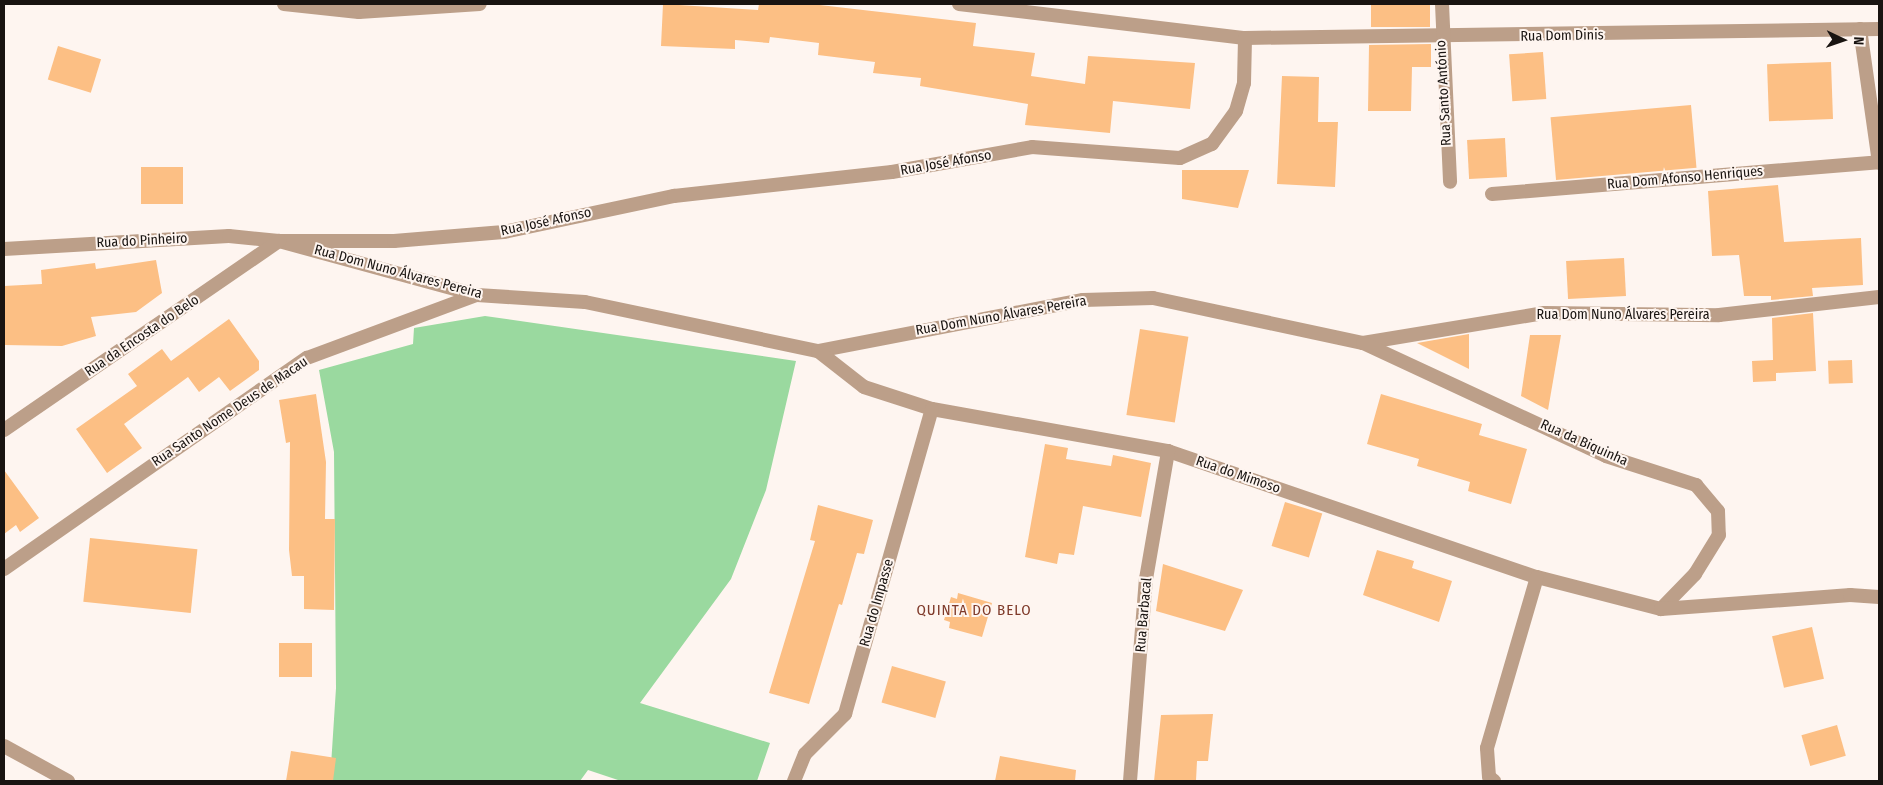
<!DOCTYPE html>
<html>
<head>
<meta charset="utf-8">
<style>
	body { margin:0 }
	#map { position:relative; width:1883px; height:785px; overflow:hidden; background:#fef5f0; font-family:"Fira Sans Condensed",sans-serif }
	div>[style] { position:absolute }
	.green>* { inset:0; background:#9ad99f }
	.building>* { inset:0; background:#fcbf84; transform-origin:0 0 }
	.minor>* { height:14px; margin:-7px; padding:0 7px; transform-origin:7px; border-radius:7px; background:#bc9f89 }
	.tertiary>* { height:14px; margin:-7px; padding:0 7px; transform-origin:7px; border-radius:7px; background:#bc9f89 }
	span { translate:-50% -50%; white-space:nowrap; text-align:center; line-height:1.15; -webkit-text-stroke:4px #fef5f0; paint-order:stroke }
	.street-label { font-size:14px; color:#191411 }
	.neighbourhood-label { font-size:15px; color:#7f3a2a; letter-spacing:1px }
	.frame { position:absolute; inset:0; border:5px solid #191411; pointer-events:none }
	.north { position:absolute; left:1818px; top:15px; width:50px; height:50px; -webkit-text-stroke:4px #fef5f0; paint-order:stroke; rotate:93deg; font-size:14px; font-weight:700; line-height:20px; text-align:center; color:#191411 }
	.north::after { content:''; display:block; margin:auto; width:18px; height:22px; background:#191411; clip-path:polygon(50% 0,100% 100%,50% 72%,0 100%) }
</style>
</head>
<body>
<div id="map">
	<div class="green">
		<i style="clip-path:polygon(485px 316px,796px 361px,766px 490px,731px 579px,640px 703px,770px 743px,757px 781px,621px 781px,588px 770px,580px 781px,330px 781px,336px 688px,334px 452px,319px 370px,413px 344px,414px 328px)"></i>
	</div>
	<div class="building">
		<i style="clip-path:polygon(663px 4px,758px 10px,759px 4px,811px 4px,976px 23px,973px 46px,1035px 53px,1031px 76px,1085px 84px,1088px 56px,1195px 63px,1190px 109px,1113px 101px,1110px 133px,1025px 125px,1028px 104px,920px 86px,921px 78px,873px 73px,875px 62px,818px 55px,819px 43px,770px 37px,769px 43px,735px 40px,735px 49px,661px 46px)"></i>
		<i style="left:1371px;top:4px;width:59px;height:23px"></i>
		<i style="clip-path:polygon(1431px 44px,1431px 67px,1412px 67px,1411px 111px,1368px 111px,1369px 45px)"></i>
		<i style="left:58px;top:46px;width:45px;height:35px;rotate:17deg"></i>
		<i style="left:1543px;top:52px;width:47px;height:34px;rotate:86deg"></i>
		<i style="left:1831px;top:62px;width:57px;height:64px;rotate:88deg"></i>
		<i style="clip-path:polygon(1282px 76px,1319px 77px,1318px 122px,1338px 122px,1335px 187px,1277px 184px)"></i>
		<i style="left:1691px;top:105px;width:63px;height:141px;rotate:85deg"></i>
		<i style="left:1505px;top:138px;width:39px;height:38px;rotate:87deg"></i>
		<i style="left:141px;top:167px;width:42px;height:37px"></i>
		<i style="clip-path:polygon(1182px 170px,1249px 170px,1238px 208px,1182px 199px)"></i>
		<i style="clip-path:polygon(1778px 185px,1784px 242px,1861px 238px,1863px 285px,1812px 288px,1813px 296px,1771px 300px,1771px 296px,1744px 296px,1739px 255px,1712px 256px,1708px 191px)"></i>
		<i style="left:1624px;top:258px;width:38px;height:58px;rotate:87deg"></i>
		<i style="clip-path:polygon(156px 260px,162px 293px,136px 312px,91px 317px,96px 336px,62px 346px,4px 345px,4px 286px,42px 284px,41px 270px,95px 263px,96px 269px)"></i>
		<i style="clip-path:polygon(1813px 313px,1816px 371px,1776px 373px,1776px 381px,1753px 382px,1752px 361px,1773px 360px,1772px 318px)"></i>
		<i style="clip-path:polygon(229px 319px,259px 361px,259px 370px,230px 391px,219px 377px,199px 392px,188px 377px,124px 424px,142px 448px,107px 473px,76px 429px,137px 386px,128px 374px,162px 349px,171px 361px)"></i>
		<i style="left:1140px;top:329px;width:49px;height:87px;rotate:9deg"></i>
		<i style="clip-path:polygon(1469px 334px,1469px 369px,1417px 343px)"></i>
		<i style="clip-path:polygon(1530px 335px,1561px 335px,1548px 410px,1521px 396px)"></i>
		<i style="left:1852px;top:360px;width:23px;height:24px;rotate:88deg"></i>
		<i style="clip-path:polygon(316px 394px,326px 462px,325px 519px,335px 519px,334px 610px,304px 609px,304px 576px,292px 576px,289px 550px,290px 442px,286px 443px,279px 400px)"></i>
		<i style="clip-path:polygon(1381px 394px,1482px 424px,1479px 435px,1527px 449px,1511px 504px,1468px 491px,1470px 482px,1417px 466px,1419px 459px,1367px 444px)"></i>
		<i style="clip-path:polygon(1045px 444px,1068px 448px,1066px 459px,1111px 466px,1113px 455px,1151px 463px,1141px 517px,1083px 506px,1074px 555px,1059px 553px,1057px 564px,1025px 557px)"></i>
		<i style="clip-path:polygon(4px 470px,39px 518px,20px 532px,16px 525px,4px 534px)"></i>
		<i style="left:1285px;top:502px;width:39px;height:46px;rotate:17deg"></i>
		<i style="clip-path:polygon(818px 505px,873px 520px,864px 554px,857px 553px,842px 605px,839px 604px,809px 704px,769px 693px,815px 541px,810px 540px)"></i>
		<i style="left:90px;top:538px;width:108px;height:64px;rotate:6deg"></i>
		<i style="clip-path:polygon(1377px 550px,1414px 561px,1412px 568px,1452px 581px,1439px 622px,1363px 595px)"></i>
		<i style="clip-path:polygon(1163px 564px,1243px 590px,1225px 631px,1156px 611px)"></i>
		<i style="clip-path:polygon(958px 593px,992px 603px,982px 637px,949px 628px,950px 622px,944px 620px,951px 597px,957px 599px)"></i>
		<i style="left:1812px;top:627px;width:53px;height:41px;rotate:77deg"></i>
		<i style="left:279px;top:643px;width:33px;height:34px"></i>
		<i style="left:892px;top:666px;width:56px;height:38px;rotate:16deg"></i>
		<i style="clip-path:polygon(1213px 714px,1208px 761px,1197px 761px,1196px 781px,1154px 781px,1161px 715px)"></i>
		<i style="left:1837px;top:725px;width:32px;height:37px;rotate:74deg"></i>
		<i style="clip-path:polygon(291px 751px,336px 758px,333px 781px,286px 781px)"></i>
		<i style="clip-path:polygon(1000px 756px,1076px 770px,1075px 781px,995px 781px)"></i>
	</div>
	<div class="minor">
		<i style="left:284px;top:4px;width:75px;rotate:6.1deg"></i>
		<i style="left:359px;top:12px;width:121px;rotate:-3.8deg"></i>
		<i style="left:959px;top:4px;width:288px;rotate:6.8deg"></i>
		<i style="left:1245px;top:38px;width:634px;rotate:-0.81deg"></i>
		<i style="left:1442px;top:4px;width:178px;rotate:87.4deg"></i>
		<i style="left:1860px;top:29px;width:135px;rotate:81.9deg"></i>
		<i style="left:1492px;top:194px;width:388px;rotate:-4.7deg"></i>
		<i style="left:279px;top:241px;width:205px;rotate:15.3deg"></i>
		<i style="left:477px;top:295px;width:108px;rotate:3.7deg"></i>
		<i style="left:585px;top:302px;width:238px;rotate:11.9deg"></i>
		<i style="left:818px;top:351px;width:270px;rotate:-10.9deg"></i>
		<i style="left:1083px;top:300px;width:70px;rotate:-1.6deg"></i>
		<i style="left:1153px;top:298px;width:215px;rotate:12.1deg"></i>
		<i style="left:1363px;top:343px;width:184px;rotate:-9.4deg"></i>
		<i style="left:1545px;top:313px;width:174px;rotate:0.7deg"></i>
		<i style="left:1719px;top:315px;width:161px;rotate:-6.4deg"></i>
		<i style="left:4px;top:249px;width:225px;rotate:-3.3deg"></i>
		<i style="left:229px;top:236px;width:50px;rotate:5.7deg"></i>
		<i style="left:279px;top:241px;width:115px"></i>
		<i style="left:394px;top:241px;width:110px;rotate:-4.7deg"></i>
		<i style="left:504px;top:232px;width:174px;rotate:-12deg"></i>
		<i style="left:674px;top:196px;width:219px;rotate:-6.3deg"></i>
		<i style="left:892px;top:172px;width:142px;rotate:-10.1deg"></i>
		<i style="left:1032px;top:147px;width:148px;rotate:4.3deg"></i>
		<i style="left:1180px;top:158px;width:35px;rotate:-24deg"></i>
		<i style="left:1212px;top:144px;width:41px;rotate:-54deg"></i>
		<i style="left:1236px;top:111px;width:29px;rotate:-74deg"></i>
		<i style="left:1244px;top:83px;width:45px;rotate:-88.7deg"></i>
		<i style="left:1363px;top:343px;width:268px;rotate:24.9deg"></i>
		<i style="left:1606px;top:456px;width:95px;rotate:17.9deg"></i>
		<i style="left:1696px;top:485px;width:34px;rotate:50deg"></i>
		<i style="left:1718px;top:511px;width:24px;rotate:88deg"></i>
		<i style="left:1719px;top:535px;width:46px;rotate:121.6deg"></i>
		<i style="left:1695px;top:574px;width:49px;rotate:134.2deg"></i>
		<i style="left:818px;top:351px;width:58px;rotate:38deg"></i>
		<i style="left:864px;top:387px;width:71px;rotate:17.9deg"></i>
		<i style="left:932px;top:409px;width:240px;rotate:10.1deg"></i>
		<i style="left:1168px;top:451px;width:390px;rotate:18.9deg"></i>
		<i style="left:1537px;top:577px;width:128px;rotate:14.5deg"></i>
		<i style="left:1661px;top:609px;width:190px;rotate:-4.2deg"></i>
		<i style="left:1850px;top:595px;width:29px;rotate:4deg"></i>
		<i style="left:4px;top:430px;width:334px;rotate:-34.5deg"></i>
		<i style="left:4px;top:569px;width:369px;rotate:-34.9deg"></i>
		<i style="left:307px;top:358px;width:180px;rotate:-20.4deg"></i>
		<i style="left:794px;top:781px;width:29px;rotate:-68deg"></i>
		<i style="left:805px;top:754px;width:57px;rotate:-45deg"></i>
		<i style="left:845px;top:714px;width:317px;rotate:-74.1deg"></i>
		<i style="left:1130px;top:781px;width:203px;rotate:-85.5deg"></i>
		<i style="left:1146px;top:579px;width:130px;rotate:-80.2deg"></i>
		<i style="left:1494px;top:781px;width:6px;rotate:-141deg"></i>
		<i style="left:1489px;top:777px;width:29px;rotate:-94deg"></i>
		<i style="left:1487px;top:748px;width:178px;rotate:-73.7deg"></i>
	</div>
	<div class="tertiary">
		<i style="left:4px;top:746px;width:73px;rotate:28.7deg"></i>
	</div>
	<div class="street-label">
		<span style="left:1562px;top:36px;rotate:-1deg">Rua Dom Dinis</span>
		<span style="left:1444px;top:93px;rotate:-93deg">Rua Santo António</span>
		<span style="left:946px;top:163px;rotate:-10deg">Rua José Afonso</span>
		<span style="left:1685px;top:178px;rotate:-5deg">Rua Dom Afonso Henriques</span>
		<span style="left:546px;top:222px;rotate:-12deg">Rua José Afonso</span>
		<span style="left:142px;top:241px;rotate:-3deg">Rua do Pinheiro</span>
		<span style="left:398px;top:272px;rotate:15deg">Rua Dom Nuno Álvares Pereira</span>
		<span style="left:1623px;top:315px">Rua Dom Nuno Álvares Pereira</span>
		<span style="left:1001px;top:316px;rotate:-10deg">Rua Dom Nuno Álvares Pereira</span>
		<span style="left:142px;top:336px;rotate:-34deg">Rua da Encosta do Belo</span>
		<span style="left:230px;top:412px;rotate:-34deg">Rua Santo Nome Deus de Macau</span>
		<span style="left:1584px;top:443px;rotate:24deg">Rua da Biquinha</span>
		<span style="left:1238px;top:475px;rotate:19deg">Rua do Mimoso</span>
		<span style="left:877px;top:603px;rotate:-74deg">Rua do Impasse</span>
		<span style="left:1144px;top:615px;rotate:-85deg">Rua Barbacal</span>
	</div>
	<div class="neighbourhood-label">
		<span style="left:974px;top:611px">QUINTA DO BELO</span>
	</div>
	<div class="frame"></div>
	<div class="north">N</div>
</div>
</body>
</html>
